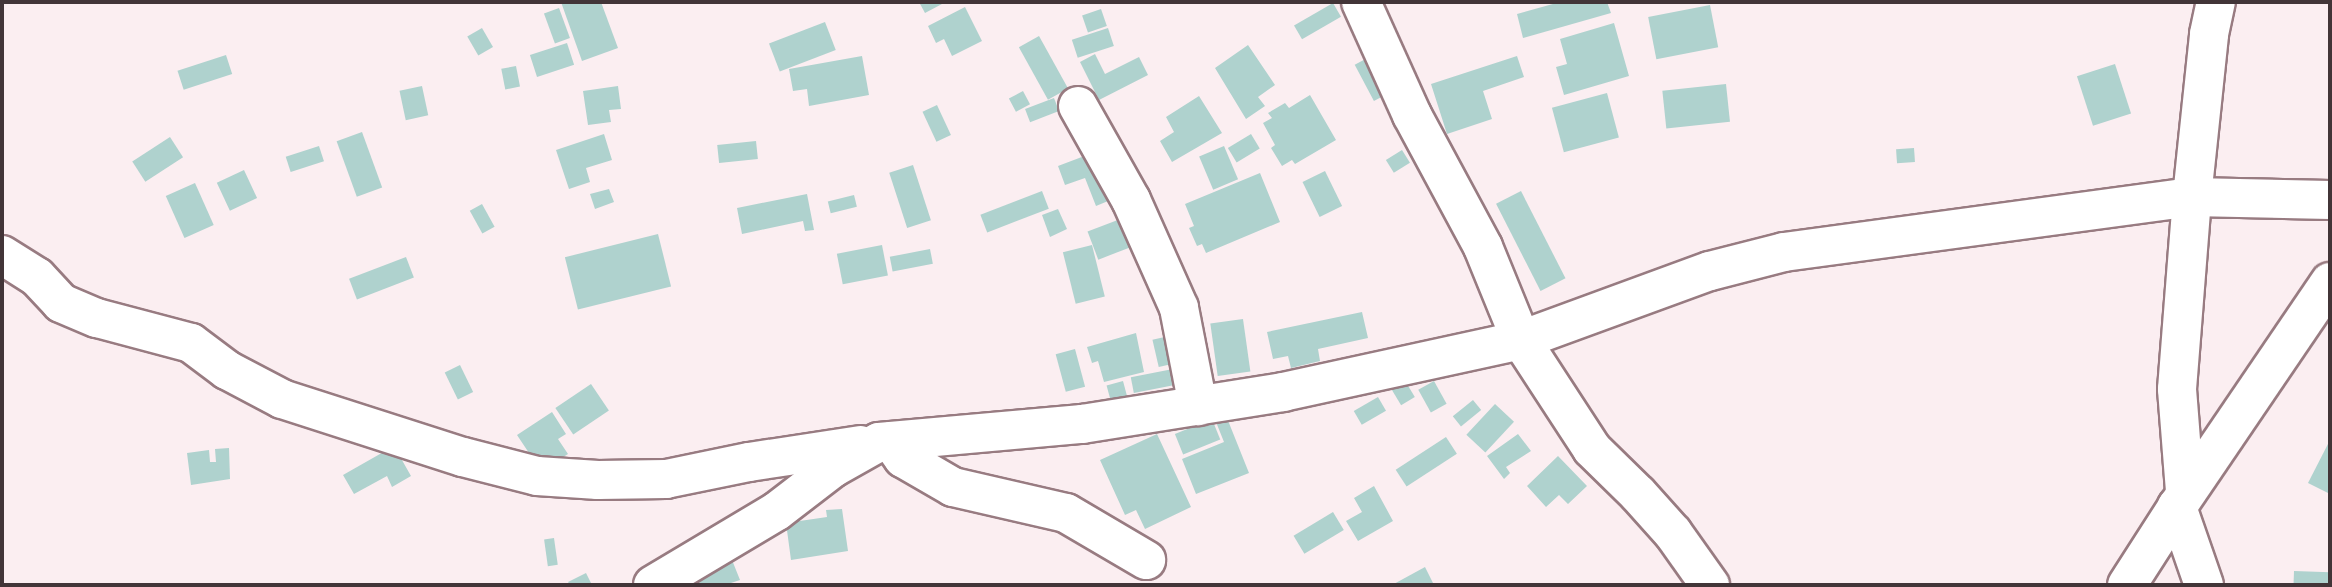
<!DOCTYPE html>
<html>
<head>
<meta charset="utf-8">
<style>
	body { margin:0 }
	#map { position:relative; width:2332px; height:587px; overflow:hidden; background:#fbeef1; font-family:Mulish,sans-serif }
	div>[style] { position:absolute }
	.building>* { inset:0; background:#afd2ce; transform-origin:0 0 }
	.roads { filter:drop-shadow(2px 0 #987b81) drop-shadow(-2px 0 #987b81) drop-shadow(0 2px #987b81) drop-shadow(0 -2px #987b81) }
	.minor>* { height:38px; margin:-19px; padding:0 19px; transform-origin:19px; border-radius:19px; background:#fff }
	span { translate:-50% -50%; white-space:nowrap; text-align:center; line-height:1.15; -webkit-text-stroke:5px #fff; paint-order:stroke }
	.frame { position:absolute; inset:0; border:4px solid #423538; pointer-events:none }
</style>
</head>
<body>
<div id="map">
	<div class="building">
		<i style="clip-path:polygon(561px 2px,601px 2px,618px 48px,582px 61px)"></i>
		<i style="clip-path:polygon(919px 2px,941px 2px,942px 4px,925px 13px)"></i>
		<i style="clip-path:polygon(1560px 2px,1607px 2px,1611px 13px,1523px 38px,1517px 14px)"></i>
		<i style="left:1333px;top:3px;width:16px;height:45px;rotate:60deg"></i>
		<i style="left:1710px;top:5px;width:43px;height:63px;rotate:79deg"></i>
		<i style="clip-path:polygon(965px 7px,982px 41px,952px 56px,944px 39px,936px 43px,928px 26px)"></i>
		<i style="left:559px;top:8px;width:32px;height:16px;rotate:70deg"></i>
		<i style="left:1101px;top:9px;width:18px;height:20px;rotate:71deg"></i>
		<i style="left:825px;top:22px;width:30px;height:60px;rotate:69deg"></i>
		<i style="clip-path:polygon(1614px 23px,1629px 76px,1564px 95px,1556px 67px,1567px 64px,1560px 39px)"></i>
		<i style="left:482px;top:28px;width:22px;height:17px;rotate:60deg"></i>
		<i style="left:1108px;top:28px;width:19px;height:38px;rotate:72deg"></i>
		<i style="left:1039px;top:36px;width:60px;height:23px;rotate:61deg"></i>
		<i style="left:567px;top:43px;width:23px;height:39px;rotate:72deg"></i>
		<i style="clip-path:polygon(1248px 45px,1275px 85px,1258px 97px,1265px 106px,1246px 119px,1215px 68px)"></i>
		<i style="clip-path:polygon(1095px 54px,1105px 74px,1139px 57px,1148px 75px,1099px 100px,1080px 62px)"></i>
		<i style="left:1375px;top:54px;width:41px;height:23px;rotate:62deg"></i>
		<i style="left:226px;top:55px;width:20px;height:51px;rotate:72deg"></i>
		<i style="clip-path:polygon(862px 56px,869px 95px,809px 106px,807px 89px,793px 91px,789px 69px)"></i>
		<i style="clip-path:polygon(1517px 56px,1524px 77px,1483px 91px,1492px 119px,1447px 134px,1431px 84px)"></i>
		<i style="left:2115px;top:64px;width:52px;height:40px;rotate:72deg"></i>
		<i style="left:516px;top:66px;width:21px;height:15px;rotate:79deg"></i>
		<i style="left:1726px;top:84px;width:38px;height:64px;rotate:84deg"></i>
		<i style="left:422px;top:86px;width:30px;height:23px;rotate:78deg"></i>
		<i style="clip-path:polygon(618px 86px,621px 109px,609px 110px,611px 122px,588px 125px,583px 91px)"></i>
		<i style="left:1023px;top:91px;width:15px;height:16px;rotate:62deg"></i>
		<i style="left:1607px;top:93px;width:46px;height:57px;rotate:75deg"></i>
		<i style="clip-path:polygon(1310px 95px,1336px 140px,1295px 164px,1292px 160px,1282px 166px,1271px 148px,1275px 145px,1263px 123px,1272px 118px,1268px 113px,1285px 103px,1289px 108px)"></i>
		<i style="clip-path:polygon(1199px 96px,1222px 133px,1172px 162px,1160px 141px,1174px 132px,1166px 117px)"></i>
		<i style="left:1054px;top:98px;width:14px;height:31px;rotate:69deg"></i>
		<i style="left:937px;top:105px;width:33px;height:16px;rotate:65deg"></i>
		<i style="left:362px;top:132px;width:59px;height:27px;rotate:70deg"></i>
		<i style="clip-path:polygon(604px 134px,612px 160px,586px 168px,590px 182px,569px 189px,556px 150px)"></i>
		<i style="left:1251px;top:134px;width:17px;height:27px;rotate:59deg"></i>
		<i style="left:170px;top:137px;width:24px;height:45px;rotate:57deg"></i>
		<i style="left:756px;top:141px;width:18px;height:39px;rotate:84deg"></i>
		<i style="left:319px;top:146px;width:16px;height:35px;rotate:72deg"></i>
		<i style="left:1224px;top:146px;width:36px;height:27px;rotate:67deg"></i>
		<i style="left:1914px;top:148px;width:14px;height:18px;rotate:86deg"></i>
		<i style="left:1402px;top:150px;width:15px;height:19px;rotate:58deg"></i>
		<i style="clip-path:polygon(1095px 152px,1113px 199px,1096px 206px,1085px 178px,1065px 185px,1058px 166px)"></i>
		<i style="left:913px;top:165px;width:58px;height:25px;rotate:72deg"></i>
		<i style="left:244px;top:170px;width:31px;height:30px;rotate:65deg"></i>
		<i style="left:1325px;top:171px;width:39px;height:25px;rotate:64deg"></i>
		<i style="clip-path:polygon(1260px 173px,1280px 222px,1206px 253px,1202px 244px,1197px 246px,1189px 228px,1194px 226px,1185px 204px)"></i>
		<i style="left:195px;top:183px;width:46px;height:32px;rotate:66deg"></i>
		<i style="clip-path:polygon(609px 189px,614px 202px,595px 209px,590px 194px)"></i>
		<i style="left:1042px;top:191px;width:19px;height:66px;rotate:69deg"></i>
		<i style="left:1521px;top:191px;width:98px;height:28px;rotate:63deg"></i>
		<i style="clip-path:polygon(807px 194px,814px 230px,805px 231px,803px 221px,742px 234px,737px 208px)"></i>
		<i style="left:854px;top:195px;width:12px;height:27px;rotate:76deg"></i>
		<i style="left:482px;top:204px;width:26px;height:14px;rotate:61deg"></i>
		<i style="clip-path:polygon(1058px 209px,1067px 229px,1050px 237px,1042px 215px)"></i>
		<i style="left:1123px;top:218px;width:30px;height:38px;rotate:69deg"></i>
		<i style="left:658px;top:234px;width:54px;height:96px;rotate:76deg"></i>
		<i style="left:882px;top:245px;width:31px;height:46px;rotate:79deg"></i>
		<i style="left:1092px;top:245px;width:53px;height:30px;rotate:76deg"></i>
		<i style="left:930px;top:249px;width:15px;height:41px;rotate:79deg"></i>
		<i style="left:406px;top:257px;width:22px;height:61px;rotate:69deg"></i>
		<i style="clip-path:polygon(1362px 312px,1368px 338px,1318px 349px,1320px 361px,1291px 368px,1288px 356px,1273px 359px,1267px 332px)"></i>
		<i style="left:1243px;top:319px;width:53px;height:33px;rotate:82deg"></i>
		<i style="clip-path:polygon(1136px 333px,1144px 372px,1104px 382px,1098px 361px,1092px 363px,1087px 347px)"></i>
		<i style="left:1169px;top:336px;width:28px;height:17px;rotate:77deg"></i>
		<i style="left:1075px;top:349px;width:39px;height:20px;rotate:75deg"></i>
		<i style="left:460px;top:365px;width:30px;height:17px;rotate:64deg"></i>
		<i style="left:1173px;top:369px;width:16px;height:43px;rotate:79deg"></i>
		<i style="left:1404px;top:379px;width:21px;height:16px;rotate:59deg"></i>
		<i style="left:1123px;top:381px;width:16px;height:17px;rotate:75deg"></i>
		<i style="left:1434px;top:381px;width:26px;height:18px;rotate:61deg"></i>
		<i style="left:591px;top:384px;width:32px;height:43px;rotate:56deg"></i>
		<i style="left:1378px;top:397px;width:16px;height:28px;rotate:60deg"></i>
		<i style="left:1473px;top:400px;width:13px;height:26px;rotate:51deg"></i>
		<i style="left:1495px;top:404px;width:26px;height:42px;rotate:43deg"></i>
		<i style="clip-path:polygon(552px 412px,566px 434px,558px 439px,568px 454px,541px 471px,517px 435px)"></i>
		<i style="clip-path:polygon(1227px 418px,1249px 473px,1196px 494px,1182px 459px,1224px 442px,1216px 422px)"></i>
		<i style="left:1212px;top:419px;width:22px;height:40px;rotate:68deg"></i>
		<i style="clip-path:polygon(1157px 434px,1191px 507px,1145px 529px,1136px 510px,1125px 515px,1100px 460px)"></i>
		<i style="clip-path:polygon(1518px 434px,1531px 451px,1506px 467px,1510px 473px,1504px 479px,1487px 456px)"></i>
		<i style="left:1446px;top:437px;width:20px;height:60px;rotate:57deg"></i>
		<i style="clip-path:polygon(2330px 440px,2330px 494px,2308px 483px)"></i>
		<i style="clip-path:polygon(394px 446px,411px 476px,392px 487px,387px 476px,354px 494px,343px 475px)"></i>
		<i style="clip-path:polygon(229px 448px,230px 479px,191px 485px,187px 453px,209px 450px,210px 462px,216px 462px,215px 449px)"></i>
		<i style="clip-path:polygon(1558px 456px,1587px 486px,1568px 504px,1559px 495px,1546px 507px,1527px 486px)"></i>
		<i style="clip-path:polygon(1374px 486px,1393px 521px,1358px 541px,1346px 521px,1362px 512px,1354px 498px)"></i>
		<i style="clip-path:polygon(842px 509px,848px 551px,791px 560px,786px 523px,827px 517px,826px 510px)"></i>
		<i style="left:1333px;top:512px;width:21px;height:46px;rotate:59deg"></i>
		<i style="left:554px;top:538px;width:27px;height:10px;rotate:82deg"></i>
		<i style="clip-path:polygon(732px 560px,740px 580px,725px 585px,674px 585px)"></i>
		<i style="clip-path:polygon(1425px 567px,1434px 585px,1392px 585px)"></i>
		<i style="left:2294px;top:571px;width:36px;height:14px;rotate:2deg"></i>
		<i style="clip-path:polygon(586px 573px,592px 585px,570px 585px,568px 582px)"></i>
	</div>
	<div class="roads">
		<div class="minor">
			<i style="left:1361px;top:2px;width:124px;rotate:65.7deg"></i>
			<i style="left:1412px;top:115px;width:150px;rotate:61.7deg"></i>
			<i style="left:1483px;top:247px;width:100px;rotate:67.8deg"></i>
			<i style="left:1521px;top:340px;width:130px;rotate:56.9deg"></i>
			<i style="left:1592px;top:449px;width:64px;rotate:44.4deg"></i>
			<i style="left:1638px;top:494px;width:52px;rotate:48.1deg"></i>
			<i style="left:1673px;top:533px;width:64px;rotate:54.6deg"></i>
			<i style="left:1078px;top:106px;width:108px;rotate:60.6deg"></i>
			<i style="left:1131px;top:200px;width:118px;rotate:66deg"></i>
			<i style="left:1179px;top:308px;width:100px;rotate:79deg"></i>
			<i style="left:2px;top:255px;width:41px;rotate:32.2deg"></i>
			<i style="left:37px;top:277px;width:35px;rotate:47deg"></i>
			<i style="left:61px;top:303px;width:39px;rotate:23deg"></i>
			<i style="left:97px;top:318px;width:97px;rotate:14.9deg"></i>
			<i style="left:191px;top:343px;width:45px;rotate:36.9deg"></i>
			<i style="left:227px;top:370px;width:62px;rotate:27.8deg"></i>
			<i style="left:282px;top:399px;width:190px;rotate:17.8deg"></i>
			<i style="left:463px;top:457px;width:76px;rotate:14.4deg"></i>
			<i style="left:537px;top:476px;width:61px;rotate:3.8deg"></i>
			<i style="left:598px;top:480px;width:68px;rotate:-0.8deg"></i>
			<i style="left:666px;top:479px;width:85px;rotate:-11.6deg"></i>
			<i style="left:749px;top:462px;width:113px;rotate:-8.6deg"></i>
			<i style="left:891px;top:441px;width:21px;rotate:55deg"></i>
			<i style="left:903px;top:458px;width:58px;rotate:30.1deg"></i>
			<i style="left:953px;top:487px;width:116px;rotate:13deg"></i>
			<i style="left:1066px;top:513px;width:93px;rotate:30.4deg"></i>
			<i style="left:2185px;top:491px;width:102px;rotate:-94.5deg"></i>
			<i style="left:2177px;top:389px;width:193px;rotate:-85.5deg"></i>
			<i style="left:2192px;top:197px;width:164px;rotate:-84deg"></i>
			<i style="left:2209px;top:34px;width:33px;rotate:-78deg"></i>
			<i style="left:653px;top:585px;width:144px;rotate:-30.8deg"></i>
			<i style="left:777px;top:511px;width:71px;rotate:-37.5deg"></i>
			<i style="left:833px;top:468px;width:53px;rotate:-29.5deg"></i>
			<i style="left:879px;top:442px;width:204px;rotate:-5.1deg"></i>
			<i style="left:1082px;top:424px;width:204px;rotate:-9deg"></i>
			<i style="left:1283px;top:392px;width:244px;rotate:-12.3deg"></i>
			<i style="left:1521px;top:340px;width:201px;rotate:-20.1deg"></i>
			<i style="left:1710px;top:271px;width:76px;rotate:-14.4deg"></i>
			<i style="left:1784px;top:252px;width:412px;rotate:-7.7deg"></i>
			<i style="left:2192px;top:197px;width:138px;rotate:1.2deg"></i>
			<i style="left:2127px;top:585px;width:93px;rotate:-57.3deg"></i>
			<i style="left:2204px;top:585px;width:83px;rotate:-109.1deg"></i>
			<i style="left:2177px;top:507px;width:272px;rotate:-55.8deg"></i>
		</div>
	</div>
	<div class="frame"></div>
</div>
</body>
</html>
